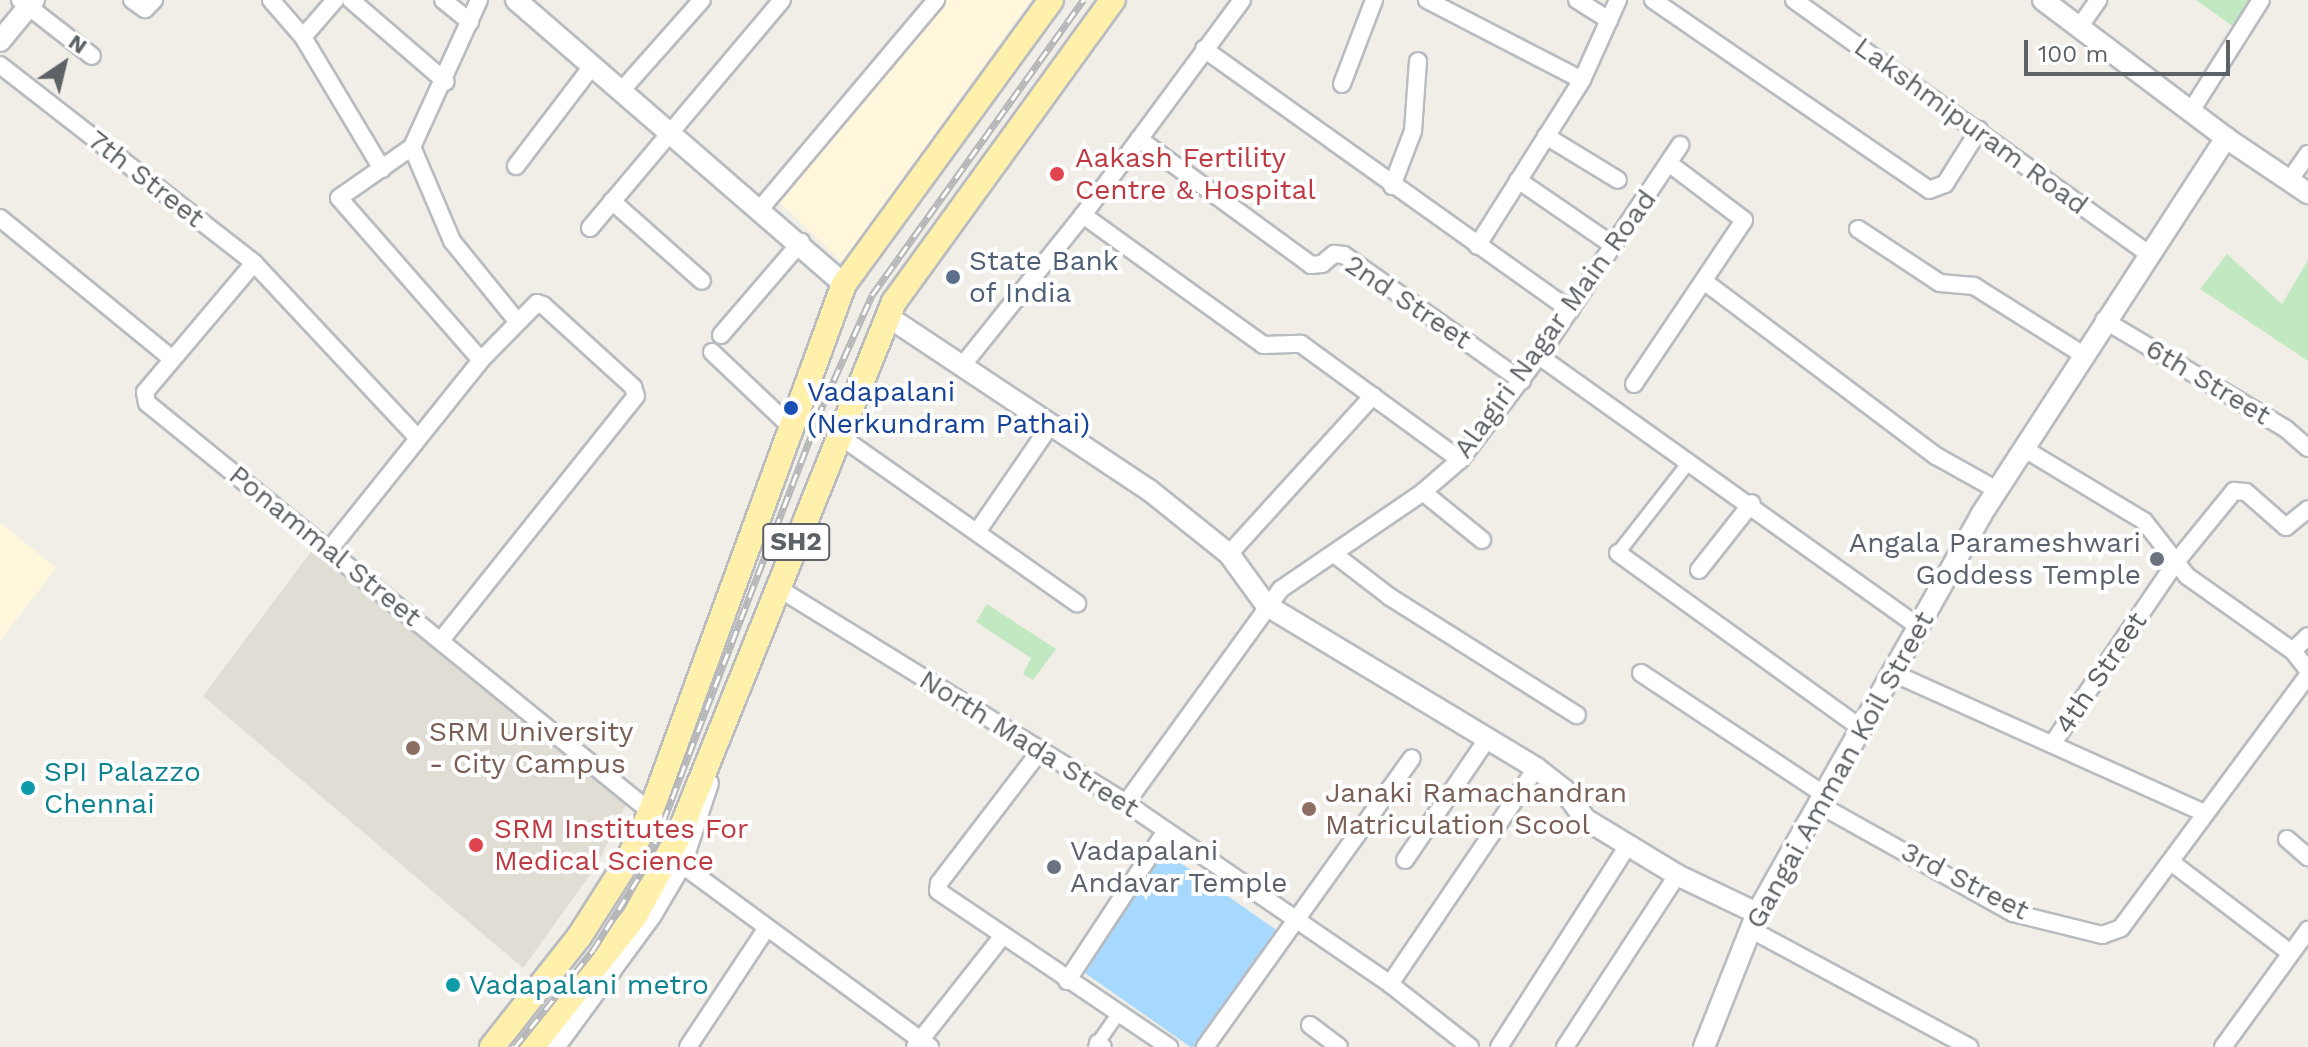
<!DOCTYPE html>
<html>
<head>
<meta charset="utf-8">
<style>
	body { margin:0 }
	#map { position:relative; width:2308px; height:1047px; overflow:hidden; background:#f0eee6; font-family:"Work Sans",sans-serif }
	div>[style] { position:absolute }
	.commercial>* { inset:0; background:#fff7dc }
	.education>* { inset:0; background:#e0ddd4 }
	.green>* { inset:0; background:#c2e8c2 }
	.water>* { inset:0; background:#a7d9ff; transform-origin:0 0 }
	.roads { filter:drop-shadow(2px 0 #b8bbc0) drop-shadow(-2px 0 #b8bbc0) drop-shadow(0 2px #b8bbc0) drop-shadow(0 -2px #b8bbc0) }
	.pedestrian>* { height:12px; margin:-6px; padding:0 6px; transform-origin:6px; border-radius:6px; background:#fff }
	.minor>* { height:16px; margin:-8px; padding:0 8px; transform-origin:8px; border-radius:8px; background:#fff }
	.tertiary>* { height:20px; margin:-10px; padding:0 10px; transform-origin:10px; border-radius:10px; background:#fff }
	.primary>* { height:24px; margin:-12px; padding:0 12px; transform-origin:12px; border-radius:12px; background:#fff1ac }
	.rail>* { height:7px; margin-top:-3.5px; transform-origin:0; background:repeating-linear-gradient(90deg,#fff 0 12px,#b5b6b7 0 24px); box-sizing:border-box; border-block:2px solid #b5b6b7 }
	.dots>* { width:22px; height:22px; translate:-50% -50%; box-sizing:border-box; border:4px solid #fff; border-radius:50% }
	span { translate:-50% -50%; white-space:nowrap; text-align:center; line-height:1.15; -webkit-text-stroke:8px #fff; paint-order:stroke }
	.shield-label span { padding:2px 6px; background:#fff; border:2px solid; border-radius:6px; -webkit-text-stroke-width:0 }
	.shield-label { font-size:26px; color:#5d6267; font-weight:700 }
	.street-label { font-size:28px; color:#5d6267 }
	.health-label { font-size:28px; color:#be3a42 }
	.left { translate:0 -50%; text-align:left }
	.service-label { font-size:28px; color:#4e5e75 }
	.transit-label { font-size:28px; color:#164399 }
	.worship-label { font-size:28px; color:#5b616d }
	.right { translate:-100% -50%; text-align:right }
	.education-label { font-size:28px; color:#785e54 }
	.culture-label { font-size:28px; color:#0d838f }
	.north { position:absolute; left:24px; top:24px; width:80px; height:80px; -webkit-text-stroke:6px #fff; paint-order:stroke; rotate:35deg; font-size:22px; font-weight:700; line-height:32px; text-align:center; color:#5d6267 }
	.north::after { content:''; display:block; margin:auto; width:28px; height:36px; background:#5d6267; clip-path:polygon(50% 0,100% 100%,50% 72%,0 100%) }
	.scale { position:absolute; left:2024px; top:40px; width:206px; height:36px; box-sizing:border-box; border:4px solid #5d6267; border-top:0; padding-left:10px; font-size:24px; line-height:28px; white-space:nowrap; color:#5d6267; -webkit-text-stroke:6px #fff; paint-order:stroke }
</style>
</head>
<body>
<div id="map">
	<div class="commercial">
		<i style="clip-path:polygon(934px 0,1031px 0,842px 262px,774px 197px)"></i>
		<i style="clip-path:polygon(0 522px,56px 568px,0 641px)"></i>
	</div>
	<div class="education">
		<i style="clip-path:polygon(313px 549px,628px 801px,597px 865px,523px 968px,203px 696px)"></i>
	</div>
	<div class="green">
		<i style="clip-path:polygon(2196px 0,2257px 0,2238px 30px)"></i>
		<i style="clip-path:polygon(2227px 254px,2282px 304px,2308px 260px,2308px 361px,2200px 289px)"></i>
		<i style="clip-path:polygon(987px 604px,1056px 649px,1033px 680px,1023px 674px,1031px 658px,976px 622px)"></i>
	</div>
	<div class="water">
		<i style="left:1162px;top:850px;width:141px;height:145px;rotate:35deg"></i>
	</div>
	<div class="roads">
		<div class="pedestrian">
			<i style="left:1618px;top:553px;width:115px;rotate:-52deg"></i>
			<i style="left:1095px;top:1047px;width:39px;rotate:-55deg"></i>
		</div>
		<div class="minor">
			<i style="left:20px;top:0;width:91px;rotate:37.9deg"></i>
			<i style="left:132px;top:0;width:16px;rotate:35deg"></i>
			<i style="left:145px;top:9px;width:13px;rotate:-45deg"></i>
			<i style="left:271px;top:0;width:49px;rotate:49.1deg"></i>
			<i style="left:303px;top:37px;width:154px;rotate:59.1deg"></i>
			<i style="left:351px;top:0;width:125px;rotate:40.8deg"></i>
			<i style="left:443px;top:0;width:35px;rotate:39deg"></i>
			<i style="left:479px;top:0;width:162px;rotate:114.5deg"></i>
			<i style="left:412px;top:147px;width:89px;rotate:145.1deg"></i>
			<i style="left:339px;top:198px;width:215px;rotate:48.8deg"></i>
			<i style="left:1427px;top:0;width:174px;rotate:27.3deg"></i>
			<i style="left:1582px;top:80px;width:196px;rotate:122.3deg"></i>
			<i style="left:1577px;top:0;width:38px;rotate:32deg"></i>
			<i style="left:1653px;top:0;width:335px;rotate:34.5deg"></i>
			<i style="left:1929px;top:190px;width:17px;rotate:-21deg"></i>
			<i style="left:1945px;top:184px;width:64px;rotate:-57.8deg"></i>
			<i style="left:1794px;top:0;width:434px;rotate:35.6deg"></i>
			<i style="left:2080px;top:26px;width:32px;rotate:-55deg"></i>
			<i style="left:303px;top:37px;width:49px;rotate:-49.1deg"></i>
			<i style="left:1204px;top:49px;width:450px;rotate:35.5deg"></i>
			<i style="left:0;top:65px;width:322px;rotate:37.9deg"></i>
			<i style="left:254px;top:263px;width:238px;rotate:46.9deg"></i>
			<i style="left:1582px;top:80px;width:88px;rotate:-65.8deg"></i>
			<i style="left:1342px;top:84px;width:90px;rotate:-69.1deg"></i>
			<i style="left:622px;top:90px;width:120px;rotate:-48.4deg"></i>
			<i style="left:2191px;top:111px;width:131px;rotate:-57.8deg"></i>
			<i style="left:1546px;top:136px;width:84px;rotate:31.4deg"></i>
			<i style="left:1139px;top:139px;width:213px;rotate:36.2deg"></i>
			<i style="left:1311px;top:265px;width:11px;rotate:-5deg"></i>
			<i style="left:1322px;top:264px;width:16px;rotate:-40deg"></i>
			<i style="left:1334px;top:254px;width:10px;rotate:6deg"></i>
			<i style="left:1344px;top:255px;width:218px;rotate:35.3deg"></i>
			<i style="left:412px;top:147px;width:102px;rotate:66.9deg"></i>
			<i style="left:452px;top:241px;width:103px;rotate:50.9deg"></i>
			<i style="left:516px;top:166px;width:127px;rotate:-52.7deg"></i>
			<i style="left:1518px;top:180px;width:116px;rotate:34.5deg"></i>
			<i style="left:2289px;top:181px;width:33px;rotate:-55deg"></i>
			<i style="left:1392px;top:186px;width:59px;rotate:-69.1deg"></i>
			<i style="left:1413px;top:131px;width:70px;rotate:-85.9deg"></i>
			<i style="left:612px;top:201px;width:120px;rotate:41.6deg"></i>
			<i style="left:761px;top:208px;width:272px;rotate:-49.9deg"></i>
			<i style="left:1083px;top:215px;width:222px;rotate:35.8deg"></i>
			<i style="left:1263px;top:345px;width:38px;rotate:-2deg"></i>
			<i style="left:1301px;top:344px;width:197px;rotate:36.1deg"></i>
			<i style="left:0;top:218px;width:221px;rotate:39.3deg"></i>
			<i style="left:590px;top:228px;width:298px;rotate:-49.9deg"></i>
			<i style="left:1858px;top:229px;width:98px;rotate:33.4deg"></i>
			<i style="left:1940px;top:283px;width:34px;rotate:5deg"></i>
			<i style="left:1974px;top:286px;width:128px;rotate:32.2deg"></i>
			<i style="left:254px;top:263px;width:169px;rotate:130.2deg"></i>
			<i style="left:145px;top:392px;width:11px;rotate:80deg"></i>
			<i style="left:147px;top:403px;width:636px;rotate:39.07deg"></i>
			<i style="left:1705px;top:282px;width:289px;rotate:37deg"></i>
			<i style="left:1936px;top:456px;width:70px;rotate:29.1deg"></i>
			<i style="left:2104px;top:320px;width:212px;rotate:30.9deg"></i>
			<i style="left:2286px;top:429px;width:29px;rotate:41deg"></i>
			<i style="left:721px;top:335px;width:123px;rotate:-49.3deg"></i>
			<i style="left:712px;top:352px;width:109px;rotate:43.5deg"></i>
			<i style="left:1539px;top:356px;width:468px;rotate:35.5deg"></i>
			<i style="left:962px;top:366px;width:193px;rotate:-51.3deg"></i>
			<i style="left:1083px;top:215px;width:267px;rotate:-53.5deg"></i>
			<i style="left:1634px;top:384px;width:197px;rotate:-56.1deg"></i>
			<i style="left:1744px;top:220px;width:93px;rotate:-142.9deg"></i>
			<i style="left:837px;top:434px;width:294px;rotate:35.2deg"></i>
			<i style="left:2023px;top:448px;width:141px;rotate:31.1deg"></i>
			<i style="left:2144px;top:521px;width:70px;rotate:52deg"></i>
			<i style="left:2187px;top:576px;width:130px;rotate:35.3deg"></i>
			<i style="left:2293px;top:651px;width:24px;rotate:52deg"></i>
			<i style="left:1423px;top:492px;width:76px;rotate:39.1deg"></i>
			<i style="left:977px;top:532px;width:132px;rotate:-55.5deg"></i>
			<i style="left:329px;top:550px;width:243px;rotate:-51.3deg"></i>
			<i style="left:481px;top:360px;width:80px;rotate:-45.5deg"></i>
			<i style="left:537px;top:303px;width:6px;rotate:18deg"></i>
			<i style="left:543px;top:305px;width:122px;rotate:42.3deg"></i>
			<i style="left:633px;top:387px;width:9px;rotate:72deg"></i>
			<i style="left:636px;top:396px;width:312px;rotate:128.6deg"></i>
			<i style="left:1618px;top:553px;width:301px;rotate:35.8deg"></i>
			<i style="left:1229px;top:554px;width:214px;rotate:-47.7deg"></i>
			<i style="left:1334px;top:554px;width:71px;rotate:37.5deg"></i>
			<i style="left:1390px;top:597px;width:221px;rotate:32.3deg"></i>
			<i style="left:1699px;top:570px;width:85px;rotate:-51.7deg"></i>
			<i style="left:778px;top:588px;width:409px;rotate:31.7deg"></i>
			<i style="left:1126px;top:803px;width:320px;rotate:34.4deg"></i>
			<i style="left:1390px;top:984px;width:102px;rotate:38.2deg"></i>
			<i style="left:2293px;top:651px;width:21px;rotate:-45deg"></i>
			<i style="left:1641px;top:673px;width:219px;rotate:33.6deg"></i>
			<i style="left:1893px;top:673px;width:342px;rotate:24.2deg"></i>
			<i style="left:2053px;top:743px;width:219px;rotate:-55.8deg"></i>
			<i style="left:2176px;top:562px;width:92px;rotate:-50.8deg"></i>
			<i style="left:2234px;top:491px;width:12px;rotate:5deg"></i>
			<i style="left:2246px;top:492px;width:53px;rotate:41.2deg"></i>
			<i style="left:2286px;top:527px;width:28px;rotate:-39deg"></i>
			<i style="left:1040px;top:751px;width:166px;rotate:127.4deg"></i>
			<i style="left:939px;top:883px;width:8px;rotate:97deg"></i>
			<i style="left:938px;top:891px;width:279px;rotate:34deg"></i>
			<i style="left:1126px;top:803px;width:264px;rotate:-54.1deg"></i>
			<i style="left:1281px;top:589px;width:172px;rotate:-34.3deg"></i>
			<i style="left:1423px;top:492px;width:49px;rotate:-40.9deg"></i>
			<i style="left:1460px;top:460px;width:131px;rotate:-52.8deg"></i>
			<i style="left:1539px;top:356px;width:254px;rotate:-56.2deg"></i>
			<i style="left:1818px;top:804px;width:223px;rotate:29.2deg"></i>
			<i style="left:2013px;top:913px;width:92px;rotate:13.9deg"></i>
			<i style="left:2102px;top:935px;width:20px;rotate:-20deg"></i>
			<i style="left:2121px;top:928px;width:315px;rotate:-53.5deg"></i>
			<i style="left:2287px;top:839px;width:28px;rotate:41deg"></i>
			<i style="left:1405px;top:860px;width:148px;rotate:-55.8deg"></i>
			<i style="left:2171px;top:862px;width:148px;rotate:37.3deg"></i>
			<i style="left:681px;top:864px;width:309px;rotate:36.3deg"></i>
			<i style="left:1750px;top:929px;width:249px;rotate:28.3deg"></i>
			<i style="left:1067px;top:981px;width:180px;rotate:-56.6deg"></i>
			<i style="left:1390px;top:984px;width:261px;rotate:-55.9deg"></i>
			<i style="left:1310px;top:1025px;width:36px;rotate:37deg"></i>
			<i style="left:1098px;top:1043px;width:6px;rotate:39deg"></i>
			<i style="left:688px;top:1047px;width:141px;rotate:-56.5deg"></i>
			<i style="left:915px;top:1047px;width:139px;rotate:-51.7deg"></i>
			<i style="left:1205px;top:1047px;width:355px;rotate:-54.4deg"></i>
			<i style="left:1499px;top:1047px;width:240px;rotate:-57.4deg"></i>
			<i style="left:1565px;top:1047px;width:205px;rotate:-56.9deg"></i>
			<i style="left:2223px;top:1047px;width:145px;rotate:-54deg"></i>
		</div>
		<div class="tertiary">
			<i style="left:516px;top:0;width:434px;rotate:40.9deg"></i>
			<i style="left:2043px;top:0;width:229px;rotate:37deg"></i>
			<i style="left:2226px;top:138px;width:99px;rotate:33.9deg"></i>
			<i style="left:0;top:41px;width:53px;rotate:-50.3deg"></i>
			<i style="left:887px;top:316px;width:315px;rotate:33.6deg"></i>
			<i style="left:1149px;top:490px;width:102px;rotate:38.7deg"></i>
			<i style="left:1229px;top:554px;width:63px;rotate:54deg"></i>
			<i style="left:1266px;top:605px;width:315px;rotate:31.1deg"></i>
			<i style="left:1536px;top:768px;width:36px;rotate:38deg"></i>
			<i style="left:1564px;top:790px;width:36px;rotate:54deg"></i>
			<i style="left:1585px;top:819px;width:108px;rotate:31.3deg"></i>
			<i style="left:1677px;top:875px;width:89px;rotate:25.4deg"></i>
			<i style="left:554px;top:1047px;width:164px;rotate:-53.7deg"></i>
			<i style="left:651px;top:915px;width:59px;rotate:-59.5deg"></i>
			<i style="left:681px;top:864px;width:85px;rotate:-71.6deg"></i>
			<i style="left:1704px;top:1047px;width:144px;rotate:-68.4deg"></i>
			<i style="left:1757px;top:913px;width:457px;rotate:-60.6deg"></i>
			<i style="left:1981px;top:515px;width:450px;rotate:-57deg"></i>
		</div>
		<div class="primary">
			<i style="left:492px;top:1047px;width:140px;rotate:-51.7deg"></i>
			<i style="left:579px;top:937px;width:89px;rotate:-57.4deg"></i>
			<i style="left:627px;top:862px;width:56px;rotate:-64.8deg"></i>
			<i style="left:651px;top:811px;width:561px;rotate:-69.89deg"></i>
			<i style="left:844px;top:284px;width:351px;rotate:-53.9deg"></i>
			<i style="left:532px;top:1047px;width:167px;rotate:-51.8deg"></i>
			<i style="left:635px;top:916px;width:88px;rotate:-61.4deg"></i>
			<i style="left:677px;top:839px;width:579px;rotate:-68deg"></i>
			<i style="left:894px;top:302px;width:373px;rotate:-54.1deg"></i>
		</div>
	</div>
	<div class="rail">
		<i style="left:515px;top:1047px;width:124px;rotate:-51.2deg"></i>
		<i style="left:593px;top:950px;width:99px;rotate:-57.8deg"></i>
		<i style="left:646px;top:866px;width:497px;rotate:-69deg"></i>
		<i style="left:824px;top:402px;width:117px;rotate:-65.8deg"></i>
		<i style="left:872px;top:295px;width:363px;rotate:-54.4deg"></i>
	</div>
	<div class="dots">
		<i style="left:1057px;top:174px;background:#e0444e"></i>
		<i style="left:953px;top:277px;background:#5c6f8a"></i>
		<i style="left:791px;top:408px;background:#1a4fb4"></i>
		<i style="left:2157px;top:559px;background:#6b7280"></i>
		<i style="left:413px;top:748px;background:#8d6e63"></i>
		<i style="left:28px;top:788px;background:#0f9aa8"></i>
		<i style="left:1309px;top:809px;background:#8d6e63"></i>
		<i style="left:476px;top:845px;background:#e0444e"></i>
		<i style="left:1054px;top:867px;background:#6b7280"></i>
		<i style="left:453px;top:985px;background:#0f9aa8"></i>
	</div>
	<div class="shield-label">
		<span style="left:796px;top:542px">SH2</span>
	</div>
	<div class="street-label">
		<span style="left:1971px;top:126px;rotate:36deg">Lakshmipuram Road</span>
		<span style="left:146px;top:179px;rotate:38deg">7th Street</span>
		<span style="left:1408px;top:302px;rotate:34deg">2nd Street</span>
		<span style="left:1555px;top:324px;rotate:-54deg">Alagiri Nagar Main Road</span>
		<span style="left:2208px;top:382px;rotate:31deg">6th Street</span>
		<span style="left:325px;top:546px;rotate:39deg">Ponammal Street</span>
		<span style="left:2101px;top:673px;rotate:-56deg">4th Street</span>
		<span style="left:1029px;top:744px;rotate:32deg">North Mada Street</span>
		<span style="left:1840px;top:770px;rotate:-61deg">Gangai Amman Koil Street</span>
		<span style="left:1965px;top:881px;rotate:27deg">3rd Street</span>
	</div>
	<div class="health-label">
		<span class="left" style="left:1075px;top:174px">Aakash Fertility<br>Centre &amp; Hospital</span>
		<span class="left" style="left:494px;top:845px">SRM Institutes For<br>Medical Science</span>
	</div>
	<div class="service-label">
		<span class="left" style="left:969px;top:277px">State Bank<br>of India</span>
	</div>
	<div class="transit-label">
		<span class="left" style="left:807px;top:408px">Vadapalani<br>(Nerkundram Pathai)</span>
	</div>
	<div class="worship-label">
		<span class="right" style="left:2141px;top:559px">Angala Parameshwari<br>Goddess Temple</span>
		<span class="left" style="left:1070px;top:867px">Vadapalani<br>Andavar Temple</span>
	</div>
	<div class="education-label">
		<span class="left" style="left:429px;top:748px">SRM University<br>- City Campus</span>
		<span class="left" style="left:1325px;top:809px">Janaki Ramachandran<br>Matriculation Scool</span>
	</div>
	<div class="culture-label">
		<span class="left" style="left:44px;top:788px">SPI Palazzo<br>Chennai</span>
		<span class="left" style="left:469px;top:985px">Vadapalani metro</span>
	</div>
	<div class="north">N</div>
	<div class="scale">100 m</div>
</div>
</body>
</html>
